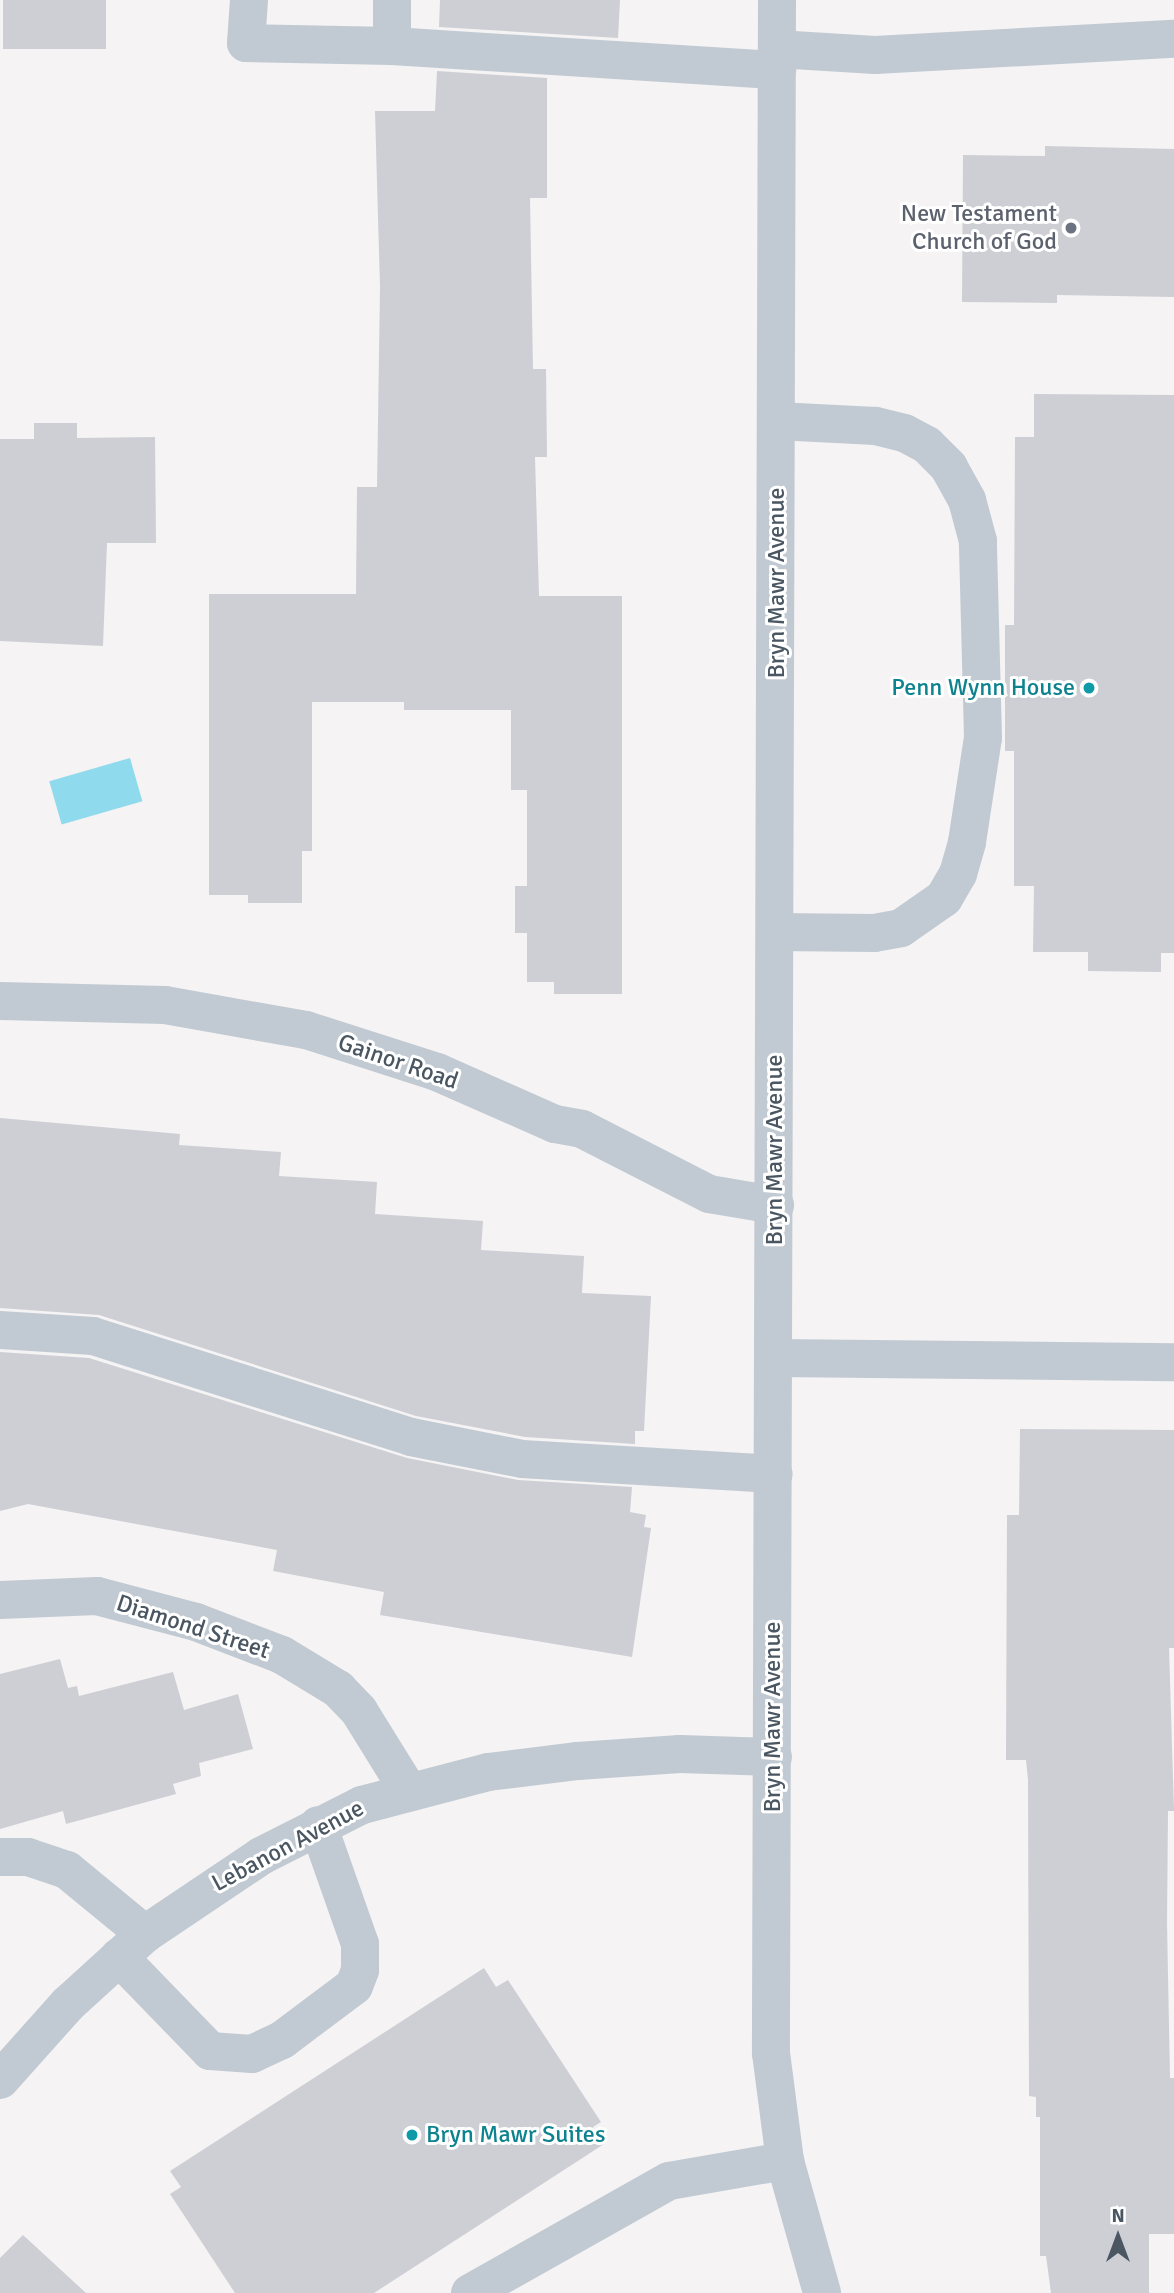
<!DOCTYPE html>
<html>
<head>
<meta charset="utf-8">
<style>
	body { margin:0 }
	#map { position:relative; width:1174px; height:2293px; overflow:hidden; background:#f5f3f3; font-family:Signika,sans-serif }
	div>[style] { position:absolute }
	.water>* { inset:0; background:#90daee; transform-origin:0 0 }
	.building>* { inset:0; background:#cdcfd5; transform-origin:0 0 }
	.minor>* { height:38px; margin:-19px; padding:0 19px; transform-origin:19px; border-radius:19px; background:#c1cad2 }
	.dots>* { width:19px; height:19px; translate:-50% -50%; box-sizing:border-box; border:4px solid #fff; border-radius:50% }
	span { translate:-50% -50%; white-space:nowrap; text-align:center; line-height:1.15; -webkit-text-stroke:6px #fff; paint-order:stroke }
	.worship-label { font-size:24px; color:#5b616d }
	.right { translate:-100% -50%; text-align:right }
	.street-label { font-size:24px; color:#4a5661 }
	.culture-label { font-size:24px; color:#0d838f }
	.left { translate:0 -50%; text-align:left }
	.north { position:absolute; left:1083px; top:2202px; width:70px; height:70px; -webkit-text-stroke:5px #fff; paint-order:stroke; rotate:0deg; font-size:19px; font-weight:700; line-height:28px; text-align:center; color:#4a5661 }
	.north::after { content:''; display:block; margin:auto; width:24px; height:32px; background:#4a5661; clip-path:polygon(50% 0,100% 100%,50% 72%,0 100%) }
</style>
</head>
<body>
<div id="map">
	<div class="water">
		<i style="left:130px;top:758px;width:45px;height:84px;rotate:74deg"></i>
	</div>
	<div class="building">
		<i style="left:3px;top:0;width:103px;height:49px"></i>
		<i style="clip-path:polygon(440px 0,620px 0,618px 38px,439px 27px)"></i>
		<i style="clip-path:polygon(437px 71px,547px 78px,547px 198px,530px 198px,533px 369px,546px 369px,547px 457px,535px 457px,539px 596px,622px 596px,622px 994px,554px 994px,554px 982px,527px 982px,527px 933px,515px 933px,515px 886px,527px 886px,527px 790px,511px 790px,511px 710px,404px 710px,404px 702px,312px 702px,312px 851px,302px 851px,302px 903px,248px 903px,248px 895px,209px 895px,209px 594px,356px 594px,357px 487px,377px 487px,380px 287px,375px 111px,435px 111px)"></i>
		<i style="clip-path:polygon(1045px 146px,1174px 149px,1174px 297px,1057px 295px,1057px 303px,962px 302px,963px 155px,1045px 156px)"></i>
		<i style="clip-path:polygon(1034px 394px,1174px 395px,1174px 953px,1161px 953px,1161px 972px,1088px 971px,1088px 952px,1033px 952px,1034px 886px,1014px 886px,1014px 751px,1005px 751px,1005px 625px,1014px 625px,1015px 437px,1034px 437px)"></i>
		<i style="clip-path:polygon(34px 423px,77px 423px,77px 438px,155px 437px,156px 543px,107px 543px,103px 646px,0 641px,0 439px,34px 439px)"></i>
		<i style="clip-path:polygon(0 1118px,180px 1134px,179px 1145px,281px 1152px,279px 1176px,377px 1182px,375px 1214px,483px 1221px,481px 1250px,584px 1256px,582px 1293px,651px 1296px,644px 1431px,635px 1431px,635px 1444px,525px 1437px,416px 1416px,99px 1315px,0 1308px)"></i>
		<i style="clip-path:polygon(0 1352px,89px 1358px,407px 1458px,518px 1480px,632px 1487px,630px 1512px,646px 1515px,644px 1527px,651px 1528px,632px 1657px,380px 1615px,384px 1592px,273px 1571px,277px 1550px,28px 1504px,0 1511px)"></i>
		<i style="clip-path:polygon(1020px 1429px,1174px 1430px,1174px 1648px,1169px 1648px,1174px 1811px,1168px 1811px,1167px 1923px,1170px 2078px,1174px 2078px,1174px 2234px,1149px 2234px,1149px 2293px,1051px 2293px,1046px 2256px,1040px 2256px,1040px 2117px,1036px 2117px,1036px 2097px,1029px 2096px,1028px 1780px,1026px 1760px,1006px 1760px,1007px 1515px,1019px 1515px)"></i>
		<i style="clip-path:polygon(60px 1659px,68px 1688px,77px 1686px,79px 1696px,173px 1672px,184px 1710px,238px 1694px,253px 1749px,199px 1763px,201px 1776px,173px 1784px,176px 1794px,66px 1824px,63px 1811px,0 1829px,0 1674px)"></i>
		<i style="clip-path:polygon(484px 1968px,496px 1987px,508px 1980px,601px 2122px,593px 2127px,604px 2144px,374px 2293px,235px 2293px,170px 2194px,181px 2187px,170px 2171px)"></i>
		<i style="clip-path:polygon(23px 2235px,86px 2293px,0 2293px,0 2258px)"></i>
	</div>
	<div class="minor">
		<i style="left:249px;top:0;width:43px;rotate:94deg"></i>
		<i style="left:246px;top:43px;width:146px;rotate:1.2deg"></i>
		<i style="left:392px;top:46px;width:386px;rotate:3.6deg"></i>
		<i style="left:777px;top:0;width:2053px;rotate:90.17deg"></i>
		<i style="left:771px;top:2053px;width:109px;rotate:82.6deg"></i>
		<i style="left:785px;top:2161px;width:137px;rotate:74.3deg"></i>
		<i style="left:392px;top:46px;width:46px;rotate:-90deg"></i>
		<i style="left:777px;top:49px;width:98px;rotate:3.5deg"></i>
		<i style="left:875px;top:55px;width:299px;rotate:-3.1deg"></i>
		<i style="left:776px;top:932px;width:98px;rotate:0.6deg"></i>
		<i style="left:874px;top:933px;width:27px;rotate:-10deg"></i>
		<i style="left:901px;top:928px;width:52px;rotate:-34.9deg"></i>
		<i style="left:944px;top:898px;width:28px;rotate:-60deg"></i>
		<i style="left:958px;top:874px;width:33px;rotate:-74deg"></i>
		<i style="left:967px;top:842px;width:105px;rotate:-81.3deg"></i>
		<i style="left:983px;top:738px;width:197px;rotate:-91.5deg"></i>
		<i style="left:978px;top:541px;width:42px;rotate:-105deg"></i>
		<i style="left:967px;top:500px;width:38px;rotate:-119deg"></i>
		<i style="left:949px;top:467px;width:31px;rotate:-135deg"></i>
		<i style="left:927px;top:445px;width:26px;rotate:-152deg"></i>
		<i style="left:904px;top:433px;width:30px;rotate:-166deg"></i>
		<i style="left:875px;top:426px;width:98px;rotate:-177.1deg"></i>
		<i style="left:0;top:1001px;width:165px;rotate:1.4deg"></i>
		<i style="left:165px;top:1005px;width:143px;rotate:10.1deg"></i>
		<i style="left:306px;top:1030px;width:138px;rotate:17.8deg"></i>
		<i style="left:437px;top:1072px;width:129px;rotate:23.8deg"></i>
		<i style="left:555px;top:1124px;width:27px;rotate:10deg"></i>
		<i style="left:582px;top:1129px;width:143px;rotate:27.1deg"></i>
		<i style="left:709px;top:1194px;width:67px;rotate:9.5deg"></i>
		<i style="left:0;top:1330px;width:93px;rotate:3.7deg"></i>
		<i style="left:93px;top:1336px;width:334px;rotate:17.6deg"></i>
		<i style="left:411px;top:1437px;width:113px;rotate:11.2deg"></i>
		<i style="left:522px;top:1459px;width:252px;rotate:3.4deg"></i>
		<i style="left:776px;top:1358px;width:398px;rotate:0.6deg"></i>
		<i style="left:0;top:1600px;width:97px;rotate:-2.4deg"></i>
		<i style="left:97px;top:1596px;width:102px;rotate:14.7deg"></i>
		<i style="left:196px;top:1622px;width:92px;rotate:21deg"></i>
		<i style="left:282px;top:1655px;width:66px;rotate:31.3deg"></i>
		<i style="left:338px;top:1689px;width:30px;rotate:46deg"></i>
		<i style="left:359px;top:1711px;width:93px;rotate:58.2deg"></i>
		<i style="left:0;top:1857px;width:28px"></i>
		<i style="left:28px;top:1857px;width:41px;rotate:18.4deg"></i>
		<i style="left:67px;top:1870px;width:101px;rotate:39.4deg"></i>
		<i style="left:119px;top:1957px;width:131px;rotate:45.9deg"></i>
		<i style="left:210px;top:2051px;width:42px;rotate:4.1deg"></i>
		<i style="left:252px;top:2054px;width:33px;rotate:-25deg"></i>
		<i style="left:282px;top:2040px;width:90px;rotate:-36.9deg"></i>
		<i style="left:354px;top:1986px;width:17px;rotate:-69deg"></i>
		<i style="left:360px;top:1970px;width:26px;rotate:-90deg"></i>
		<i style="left:360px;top:1944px;width:126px;rotate:-109.4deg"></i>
		<i style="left:0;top:2080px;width:102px;rotate:-48.2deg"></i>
		<i style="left:68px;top:2004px;width:104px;rotate:-42.3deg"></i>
		<i style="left:145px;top:1934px;width:140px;rotate:-33.9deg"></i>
		<i style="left:261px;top:1856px;width:113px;rotate:-26.8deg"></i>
		<i style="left:362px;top:1805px;width:130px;rotate:-14.7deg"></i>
		<i style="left:488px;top:1772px;width:91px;rotate:-7deg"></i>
		<i style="left:578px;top:1761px;width:102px;rotate:-3.9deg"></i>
		<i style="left:680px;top:1754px;width:93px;rotate:1.8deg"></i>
		<i style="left:470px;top:2293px;width:228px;rotate:-29.4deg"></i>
		<i style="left:669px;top:2181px;width:118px;rotate:-9.8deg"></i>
	</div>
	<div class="dots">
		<i style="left:1071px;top:228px;background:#6b7280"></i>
		<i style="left:1089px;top:688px;background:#0f9aa8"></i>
		<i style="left:412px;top:2135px;background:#0f9aa8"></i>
	</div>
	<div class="worship-label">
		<span class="right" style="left:1057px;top:228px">New Testament<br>Church of God</span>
	</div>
	<div class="street-label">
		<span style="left:777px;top:583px;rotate:-90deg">Bryn Mawr Avenue</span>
		<span style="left:398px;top:1062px;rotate:19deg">Gainor Road</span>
		<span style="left:775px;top:1150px;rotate:-90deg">Bryn Mawr Avenue</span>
		<span style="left:193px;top:1627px;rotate:18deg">Diamond Street</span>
		<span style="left:773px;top:1717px;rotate:-90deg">Bryn Mawr Avenue</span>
		<span style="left:288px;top:1846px;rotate:-28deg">Lebanon Avenue</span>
	</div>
	<div class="culture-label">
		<span class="right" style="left:1075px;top:688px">Penn Wynn House</span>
		<span class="left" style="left:426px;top:2135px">Bryn Mawr Suites</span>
	</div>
	<div class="north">N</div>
</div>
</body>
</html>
